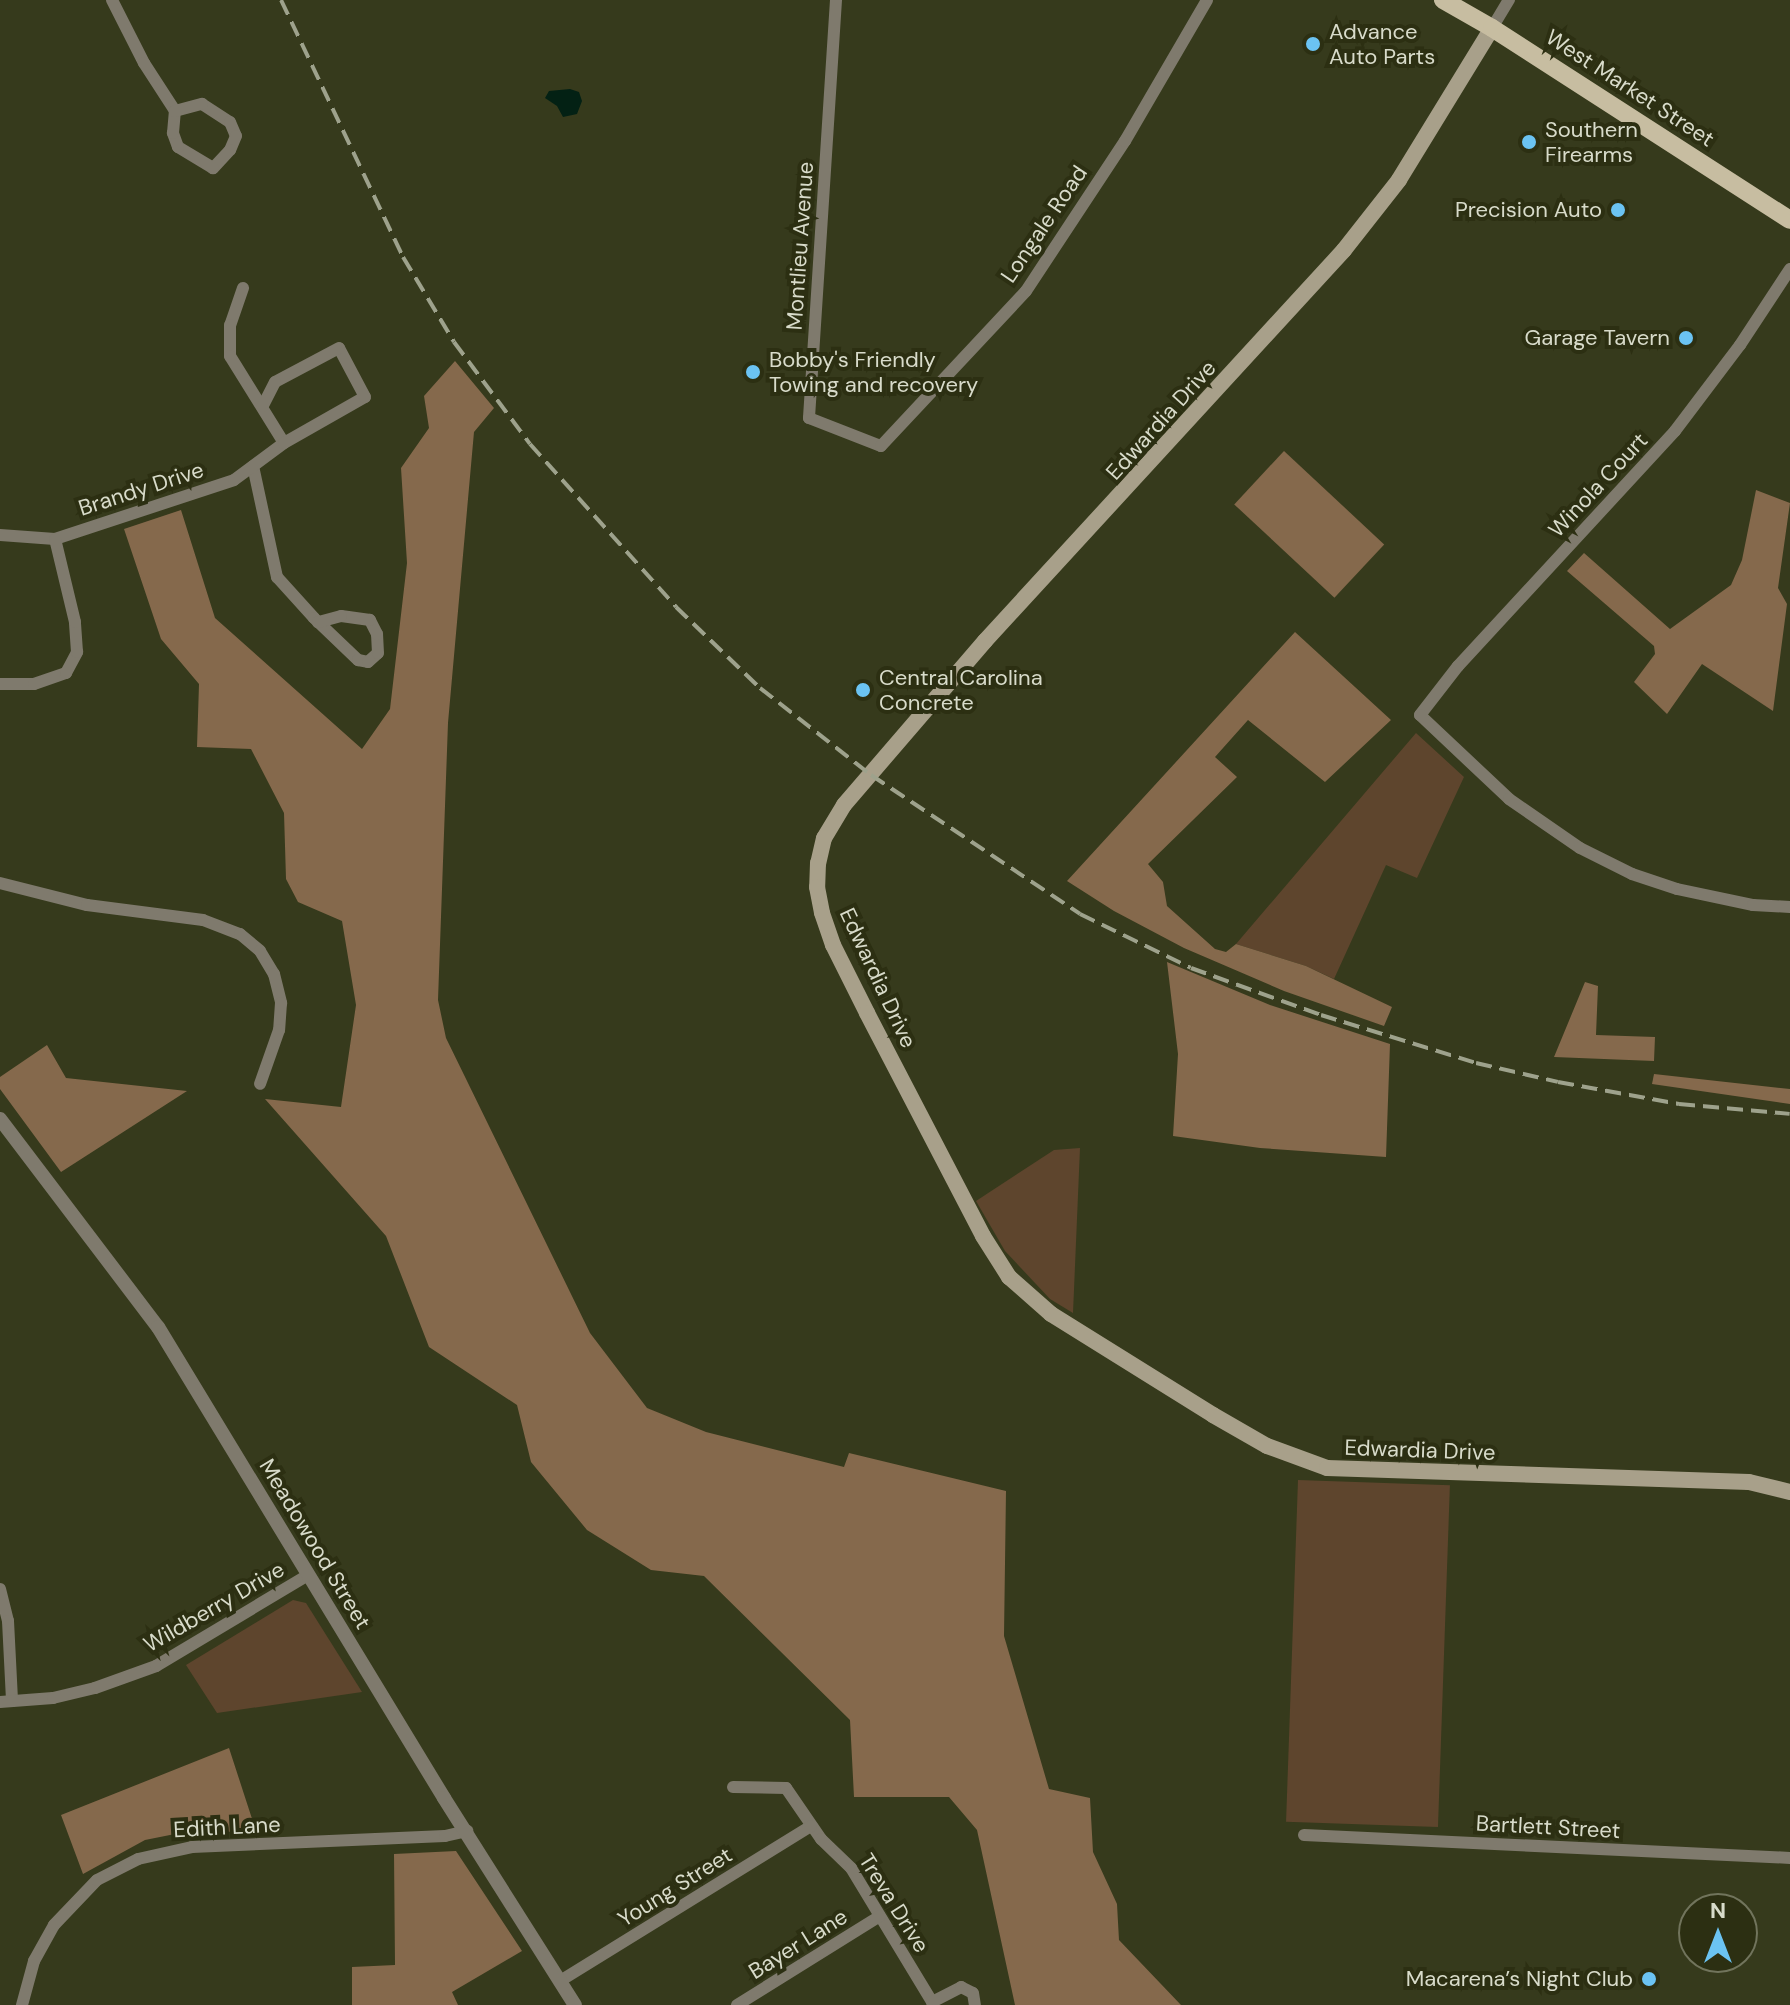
<!DOCTYPE html>
<html>
<head>
<meta charset="utf-8">
<style>
	body { margin:0 }
	#map { position:relative; width:1790px; height:2005px; overflow:hidden; background:#363a1c; font-family:"DM Sans",sans-serif }
	div>[style] { position:absolute }
	.green>* { inset:0; background:#5e452d; transform-origin:0 0 }
	.forest>* { inset:0; background:#85694c; transform-origin:0 0 }
	.water>* { inset:0; background:#032114 }
	.minor>* { height:12px; margin:-6px; padding:0 6px; transform-origin:6px; border-radius:6px; background:#7f7a6d }
	.tertiary>* { height:14px; margin:-7px; padding:0 7px; transform-origin:7px; border-radius:7px; background:#7f7a6d }
	.secondary>* { height:16px; margin:-8px; padding:0 8px; transform-origin:8px; border-radius:8px; background:#a8a08a }
	.primary>* { height:18px; margin:-9px; padding:0 9px; transform-origin:9px; border-radius:9px; background:#c7bda1 }
	.rail>* { height:4px; margin-top:-2px; transform-origin:0; background:repeating-linear-gradient(90deg,#9ea28c 0 16px,transparent 0 24px) }
	.dots>* { width:22px; height:22px; translate:-50% -50%; box-sizing:border-box; border:4px solid #2c2f12; border-radius:50% }
	span { translate:-50% -50%; white-space:nowrap; text-align:center; line-height:1.15; -webkit-text-stroke:8px #2c2f12; paint-order:stroke }
	.poi-label { font-size:22px; color:#d8dbca }
	.left { translate:0 -50%; text-align:left }
	.right { translate:-100% -50%; text-align:right }
	.street-label { font-size:22px; color:#d8dbca }
	.north { position:absolute; left:1678px; top:1893px; width:80px; height:80px; box-sizing:border-box; background:#2c2f12; border:2px solid #71745c; border-radius:50%; rotate:0deg; font-size:22px; font-weight:700; line-height:32px; text-align:center; color:#d8dbca }
	.north::after { content:''; display:block; margin:auto; width:28px; height:36px; background:#6bc3f2; clip-path:polygon(50% 0,100% 100%,50% 72%,0 100%) }
</style>
</head>
<body>
<div id="map">
	<div class="green">
		<i style="clip-path:polygon(1416px 733px,1464px 777px,1417px 878px,1386px 865px,1334px 979px,1306px 966px,1236px 944px)"></i>
		<i style="clip-path:polygon(1080px 1148px,1073px 1313px,1050px 1299px,1005px 1251px,976px 1201px,1054px 1150px)"></i>
		<i style="left:1298px;top:1480px;width:152px;height:342px;rotate:2deg"></i>
		<i style="clip-path:polygon(293px 1600px,306px 1603px,362px 1692px,217px 1713px,186px 1665px)"></i>
	</div>
	<div class="forest">
		<i style="clip-path:polygon(455px 361px,494px 408px,474px 432px,448px 723px,438px 1000px,446px 1038px,590px 1333px,647px 1408px,706px 1432px,844px 1467px,849px 1453px,1006px 1491px,1004px 1636px,1049px 1789px,1090px 1798px,1093px 1852px,1117px 1904px,1119px 1940px,1181px 2005px,1015px 2005px,977px 1830px,949px 1797px,854px 1797px,850px 1720px,704px 1576px,651px 1570px,587px 1530px,531px 1462px,517px 1405px,429px 1347px,386px 1236px,265px 1099px,341px 1107px,356px 1005px,342px 921px,298px 902px,286px 879px,284px 813px,251px 749px,197px 747px,199px 684px,161px 639px,124px 529px,181px 510px,215px 618px,362px 749px,390px 709px,407px 563px,401px 468px,429px 428px,424px 396px)"></i>
		<i style="left:1284px;top:451px;width:137px;height:73px;rotate:43deg"></i>
		<i style="clip-path:polygon(1756px 490px,1790px 503px,1778px 588px,1787px 604px,1773px 711px,1702px 664px,1667px 714px,1634px 682px,1655px 654px,1654px 646px,1567px 571px,1584px 553px,1670px 629px,1731px 585px,1742px 560px)"></i>
		<i style="clip-path:polygon(1295px 632px,1391px 720px,1325px 782px,1248px 720px,1215px 757px,1237px 777px,1148px 864px,1163px 882px,1167px 906px,1215px 949px,1226px 952px,1236px 944px,1306px 966px,1392px 1007px,1384px 1026px,1284px 991px,1184px 948px,1114px 911px,1067px 881px)"></i>
		<i style="clip-path:polygon(1167px 962px,1270px 1005px,1390px 1044px,1386px 1157px,1260px 1148px,1173px 1136px,1178px 1054px)"></i>
		<i style="clip-path:polygon(1585px 982px,1598px 986px,1596px 1035px,1655px 1037px,1654px 1061px,1554px 1057px)"></i>
		<i style="clip-path:polygon(47px 1045px,66px 1078px,187px 1091px,61px 1172px,0 1089px,0 1077px)"></i>
		<i style="clip-path:polygon(1654px 1074px,1790px 1089px,1790px 1104px,1652px 1084px)"></i>
		<i style="clip-path:polygon(229px 1748px,256px 1831px,180px 1833px,145px 1840px,83px 1874px,61px 1815px)"></i>
		<i style="clip-path:polygon(456px 1851px,522px 1951px,452px 1992px,458px 2005px,352px 2005px,352px 1967px,395px 1965px,394px 1854px)"></i>
	</div>
	<div class="water">
		<i style="clip-path:polygon(570px 89px,579px 92px,582px 101px,577px 114px,563px 117px,557px 106px,545px 98px,549px 91px)"></i>
	</div>
	<div class="minor">
		<i style="left:112px;top:0;width:71px;rotate:63.1deg"></i>
		<i style="left:144px;top:63px;width:57px;rotate:57.1deg"></i>
		<i style="left:836px;top:0;width:419px;rotate:93.7deg"></i>
		<i style="left:809px;top:418px;width:77px;rotate:21.3deg"></i>
		<i style="left:881px;top:446px;width:212px;rotate:-46.9deg"></i>
		<i style="left:1026px;top:291px;width:180px;rotate:-56.6deg"></i>
		<i style="left:1125px;top:141px;width:163px;rotate:-59.8deg"></i>
		<i style="left:1492px;top:28px;width:33px;rotate:-59deg"></i>
		<i style="left:202px;top:104px;width:33px;rotate:33deg"></i>
		<i style="left:230px;top:122px;width:15px;rotate:67deg"></i>
		<i style="left:236px;top:136px;width:15px;rotate:113deg"></i>
		<i style="left:230px;top:150px;width:25px;rotate:133deg"></i>
		<i style="left:213px;top:168px;width:41px;rotate:-149deg"></i>
		<i style="left:178px;top:147px;width:15px;rotate:-110deg"></i>
		<i style="left:173px;top:133px;width:22px;rotate:-85deg"></i>
		<i style="left:175px;top:111px;width:28px;rotate:-15deg"></i>
		<i style="left:1790px;top:269px;width:91px;rotate:123.3deg"></i>
		<i style="left:1740px;top:345px;width:108px;rotate:127.1deg"></i>
		<i style="left:1675px;top:431px;width:320px;rotate:132.7deg"></i>
		<i style="left:1458px;top:666px;width:62px;rotate:127.8deg"></i>
		<i style="left:1420px;top:715px;width:122px;rotate:43.3deg"></i>
		<i style="left:1509px;top:799px;width:86px;rotate:34.6deg"></i>
		<i style="left:1580px;top:848px;width:58px;rotate:26.6deg"></i>
		<i style="left:1632px;top:874px;width:47px;rotate:18.4deg"></i>
		<i style="left:1677px;top:889px;width:78px;rotate:11.9deg"></i>
		<i style="left:1753px;top:905px;width:37px;rotate:3deg"></i>
		<i style="left:243px;top:288px;width:39px;rotate:109deg"></i>
		<i style="left:230px;top:325px;width:31px;rotate:90deg"></i>
		<i style="left:230px;top:356px;width:102px;rotate:58.2deg"></i>
		<i style="left:253px;top:466px;width:114px;rotate:77.8deg"></i>
		<i style="left:277px;top:577px;width:55px;rotate:47.9deg"></i>
		<i style="left:314px;top:618px;width:61px;rotate:43.7deg"></i>
		<i style="left:358px;top:660px;width:10px;rotate:11deg"></i>
		<i style="left:368px;top:662px;width:13px;rotate:-42deg"></i>
		<i style="left:378px;top:653px;width:19px;rotate:-93deg"></i>
		<i style="left:377px;top:634px;width:16px;rotate:-117deg"></i>
		<i style="left:370px;top:620px;width:29px;rotate:-172deg"></i>
		<i style="left:341px;top:616px;width:24px;rotate:165deg"></i>
		<i style="left:0;top:535px;width:55px;rotate:4.2deg"></i>
		<i style="left:55px;top:539px;width:188px;rotate:-18.2deg"></i>
		<i style="left:234px;top:480px;width:62px;rotate:-36.5deg"></i>
		<i style="left:284px;top:443px;width:93px;rotate:-29.6deg"></i>
		<i style="left:365px;top:397px;width:55px;rotate:-118deg"></i>
		<i style="left:339px;top:348px;width:72px;rotate:152deg"></i>
		<i style="left:275px;top:382px;width:27px;rotate:117deg"></i>
		<i style="left:0;top:684px;width:34px"></i>
		<i style="left:34px;top:684px;width:34px;rotate:-19deg"></i>
		<i style="left:66px;top:673px;width:24px;rotate:-62deg"></i>
		<i style="left:77px;top:652px;width:30px;rotate:-94deg"></i>
		<i style="left:75px;top:622px;width:85px;rotate:-103.5deg"></i>
		<i style="left:0;top:883px;width:90px;rotate:14.2deg"></i>
		<i style="left:87px;top:905px;width:117px;rotate:7.4deg"></i>
		<i style="left:203px;top:920px;width:40px;rotate:21deg"></i>
		<i style="left:240px;top:934px;width:26px;rotate:40deg"></i>
		<i style="left:260px;top:951px;width:27px;rotate:59deg"></i>
		<i style="left:274px;top:974px;width:30px;rotate:76deg"></i>
		<i style="left:281px;top:1003px;width:27px;rotate:94deg"></i>
		<i style="left:279px;top:1030px;width:57px;rotate:109.4deg"></i>
		<i style="left:0;top:1589px;width:33px;rotate:76deg"></i>
		<i style="left:8px;top:1621px;width:80px;rotate:87.1deg"></i>
		<i style="left:0;top:1702px;width:53px;rotate:-4.3deg"></i>
		<i style="left:53px;top:1698px;width:43px;rotate:-13.4deg"></i>
		<i style="left:95px;top:1688px;width:65px;rotate:-19.8deg"></i>
		<i style="left:156px;top:1666px;width:177px;rotate:-30.9deg"></i>
		<i style="left:733px;top:1787px;width:53px;rotate:1.1deg"></i>
		<i style="left:786px;top:1788px;width:62px;rotate:55.5deg"></i>
		<i style="left:821px;top:1839px;width:42px;rotate:44deg"></i>
		<i style="left:851px;top:1868px;width:157px;rotate:58.8deg"></i>
		<i style="left:932px;top:2002px;width:33px;rotate:-27deg"></i>
		<i style="left:961px;top:1987px;width:13px;rotate:27deg"></i>
		<i style="left:973px;top:1993px;width:12px;rotate:81deg"></i>
		<i style="left:1304px;top:1835px;width:487px;rotate:2.7deg"></i>
		<i style="left:560px;top:1981px;width:295px;rotate:-31.7deg"></i>
		<i style="left:22px;top:2005px;width:46px;rotate:-74.7deg"></i>
		<i style="left:34px;top:1961px;width:41px;rotate:-60.9deg"></i>
		<i style="left:54px;top:1925px;width:62px;rotate:-46.3deg"></i>
		<i style="left:97px;top:1880px;width:46px;rotate:-27.1deg"></i>
		<i style="left:138px;top:1859px;width:55px;rotate:-12.5deg"></i>
		<i style="left:192px;top:1847px;width:253px;rotate:-2.5deg"></i>
		<i style="left:445px;top:1836px;width:23px;rotate:-13deg"></i>
		<i style="left:737px;top:2005px;width:168px;rotate:-31.9deg"></i>
	</div>
	<div class="tertiary">
		<i style="left:0;top:1119px;width:261px;rotate:52.8deg"></i>
		<i style="left:158px;top:1327px;width:551px;rotate:58.73deg"></i>
		<i style="left:444px;top:1798px;width:245px;rotate:57.7deg"></i>
	</div>
	<div class="secondary">
		<i style="left:1492px;top:28px;width:178px;rotate:121.5deg"></i>
		<i style="left:1399px;top:180px;width:89px;rotate:128.2deg"></i>
		<i style="left:1344px;top:250px;width:531px;rotate:132.56deg"></i>
		<i style="left:985px;top:641px;width:216px;rotate:130.7deg"></i>
		<i style="left:844px;top:805px;width:39px;rotate:121deg"></i>
		<i style="left:824px;top:838px;width:26px;rotate:103deg"></i>
		<i style="left:818px;top:863px;width:24px;rotate:92deg"></i>
		<i style="left:817px;top:887px;width:26px;rotate:79deg"></i>
		<i style="left:822px;top:913px;width:34px;rotate:71deg"></i>
		<i style="left:833px;top:945px;width:76px;rotate:63.4deg"></i>
		<i style="left:867px;top:1013px;width:251px;rotate:62.5deg"></i>
		<i style="left:983px;top:1236px;width:49px;rotate:57.6deg"></i>
		<i style="left:1009px;top:1277px;width:56px;rotate:41.4deg"></i>
		<i style="left:1051px;top:1314px;width:191px;rotate:31.9deg"></i>
		<i style="left:1213px;top:1415px;width:62px;rotate:29.9deg"></i>
		<i style="left:1267px;top:1446px;width:64px;rotate:20.1deg"></i>
		<i style="left:1327px;top:1468px;width:422px;rotate:1.9deg"></i>
		<i style="left:1749px;top:1482px;width:42px;rotate:13.7deg"></i>
	</div>
	<div class="primary">
		<i style="left:1443px;top:0;width:56px;rotate:29.7deg"></i>
		<i style="left:1492px;top:28px;width:354px;rotate:32.8deg"></i>
	</div>
	<div class="rail">
		<i style="left:281px;top:0;width:284px;rotate:64.6deg"></i>
		<i style="left:403px;top:257px;width:99px;rotate:59deg"></i>
		<i style="left:454px;top:342px;width:127px;rotate:53.3deg"></i>
		<i style="left:530px;top:444px;width:219px;rotate:48.1deg"></i>
		<i style="left:676px;top:607px;width:117px;rotate:44deg"></i>
		<i style="left:760px;top:688px;width:141px;rotate:38.1deg"></i>
		<i style="left:871px;top:775px;width:251px;rotate:33.6deg"></i>
		<i style="left:1080px;top:914px;width:123px;rotate:25.9deg"></i>
		<i style="left:1191px;top:968px;width:138px;rotate:19.9deg"></i>
		<i style="left:1321px;top:1015px;width:162px;rotate:17.2deg"></i>
		<i style="left:1476px;top:1063px;width:84px;rotate:13deg"></i>
		<i style="left:1558px;top:1082px;width:123px;rotate:10.3deg"></i>
		<i style="left:1679px;top:1104px;width:111px;rotate:5.1deg"></i>
	</div>
	<div class="dots">
		<i style="left:1313px;top:44px;background:#6bc3f2"></i>
		<i style="left:1529px;top:142px;background:#6bc3f2"></i>
		<i style="left:1618px;top:210px;background:#6bc3f2"></i>
		<i style="left:1686px;top:338px;background:#6bc3f2"></i>
		<i style="left:753px;top:372px;background:#6bc3f2"></i>
		<i style="left:863px;top:690px;background:#6bc3f2"></i>
		<i style="left:1649px;top:1979px;background:#6bc3f2"></i>
	</div>
	<div class="poi-label">
		<span class="left" style="left:1329px;top:44px">Advance<br>Auto Parts</span>
		<span class="left" style="left:1545px;top:142px">Southern<br>Firearms</span>
		<span class="right" style="left:1602px;top:210px">Precision Auto</span>
		<span class="right" style="left:1670px;top:338px">Garage Tavern</span>
		<span class="left" style="left:769px;top:372px">Bobby's Friendly<br>Towing and recovery</span>
		<span class="left" style="left:879px;top:690px">Central Carolina<br>Concrete</span>
		<span class="right" style="left:1633px;top:1979px">Macarena’s Night Club</span>
	</div>
	<div class="street-label">
		<span style="left:1630px;top:88px;rotate:33deg">West Market Street</span>
		<span style="left:1044px;top:224px;rotate:-56deg">Longale Road</span>
		<span style="left:800px;top:246px;rotate:-86deg">Montlieu Avenue</span>
		<span style="left:1161px;top:420px;rotate:-48deg">Edwardia Drive</span>
		<span style="left:1598px;top:485px;rotate:-47deg">Winola Court</span>
		<span style="left:141px;top:489px;rotate:-18deg">Brandy Drive</span>
		<span style="left:878px;top:978px;rotate:65deg">Edwardia Drive</span>
		<span style="left:1420px;top:1450px;rotate:2deg">Edwardia Drive</span>
		<span style="left:315px;top:1544px;rotate:59deg">Meadowood Street</span>
		<span style="left:214px;top:1607px;rotate:-30deg">Wildberry Drive</span>
		<span style="left:227px;top:1827px;rotate:-3deg">Edith Lane</span>
		<span style="left:1548px;top:1827px;rotate:3deg">Bartlett Street</span>
		<span style="left:675px;top:1887px;rotate:-32deg">Young Street</span>
		<span style="left:894px;top:1903px;rotate:58deg">Treva Drive</span>
		<span style="left:798px;top:1944px;rotate:-32deg">Bayer Lane</span>
	</div>
	<div class="north">N</div>
</div>
</body>
</html>
